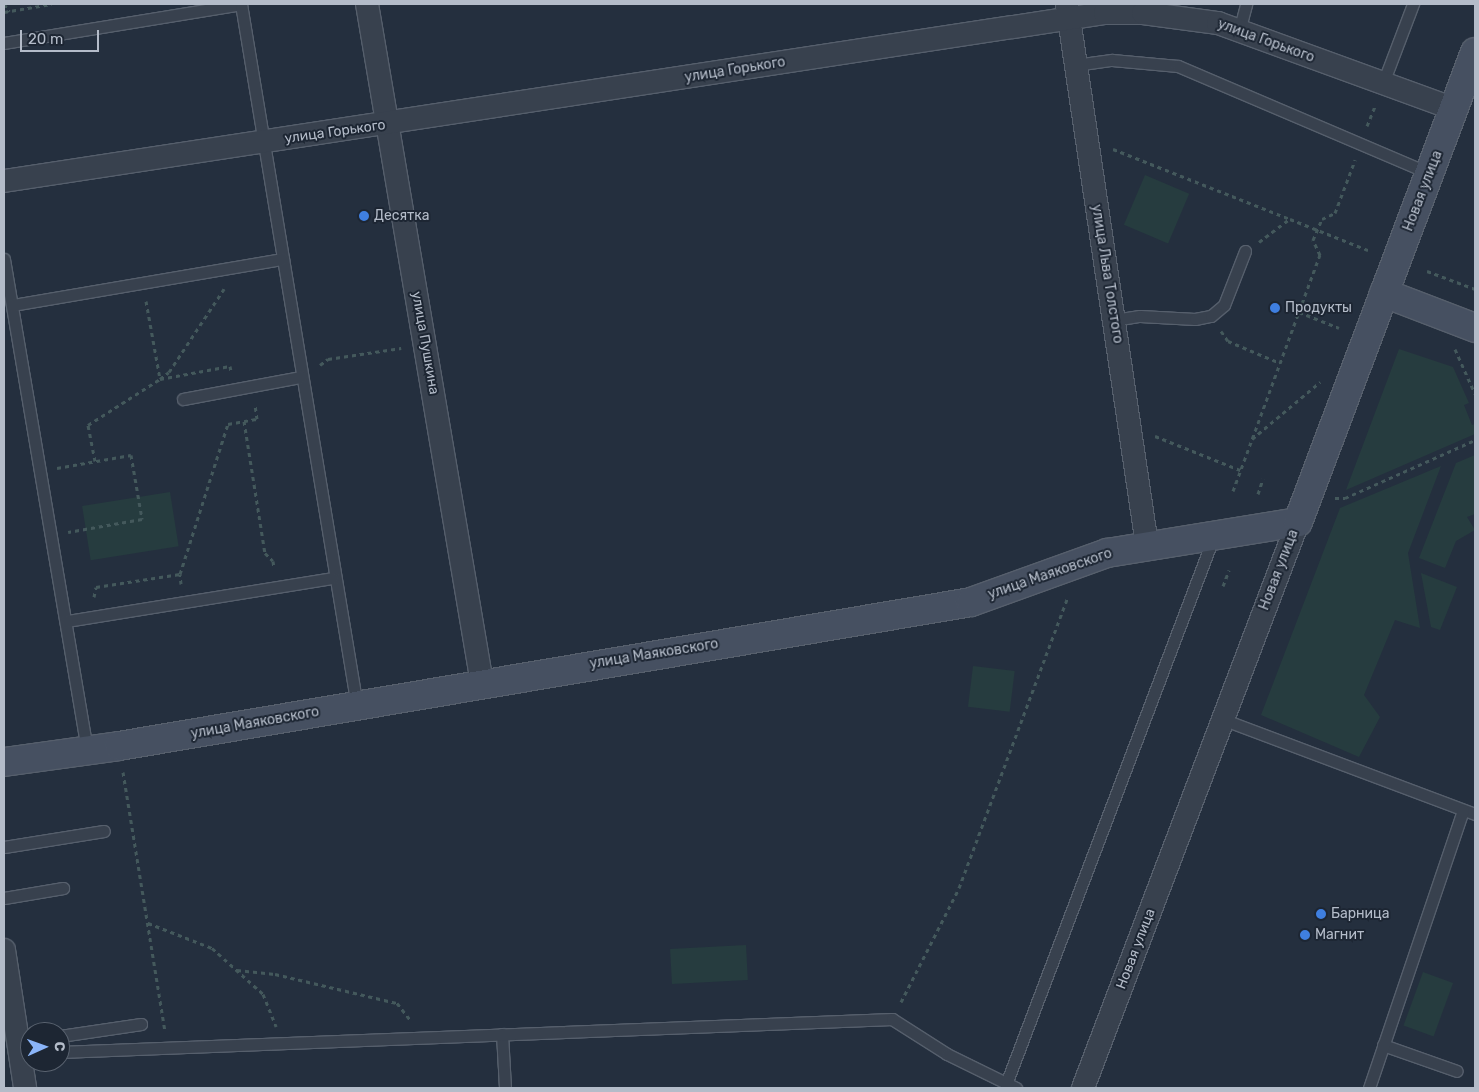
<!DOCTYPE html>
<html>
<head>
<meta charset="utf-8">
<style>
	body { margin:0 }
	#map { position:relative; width:1479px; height:1092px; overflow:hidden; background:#242f3e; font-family:Rubik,sans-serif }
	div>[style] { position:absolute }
	.green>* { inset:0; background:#263c3f; transform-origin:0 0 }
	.path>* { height:3px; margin-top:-1.5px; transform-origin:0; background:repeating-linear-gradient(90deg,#44595c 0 4px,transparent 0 8px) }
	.roads { filter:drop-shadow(1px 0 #565f6c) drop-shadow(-1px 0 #565f6c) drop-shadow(0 1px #565f6c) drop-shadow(0 -1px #565f6c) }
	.lane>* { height:11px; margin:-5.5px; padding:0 5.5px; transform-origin:5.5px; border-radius:5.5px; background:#38414e }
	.street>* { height:22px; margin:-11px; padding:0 11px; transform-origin:11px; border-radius:11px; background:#38414e }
	.secondary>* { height:28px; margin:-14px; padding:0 14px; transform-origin:14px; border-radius:14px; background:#465061 }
	.dots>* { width:14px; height:14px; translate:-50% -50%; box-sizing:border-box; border:2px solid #1d2633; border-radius:50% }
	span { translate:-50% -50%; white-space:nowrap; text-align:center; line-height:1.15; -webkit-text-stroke:4px #1d2633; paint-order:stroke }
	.street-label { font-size:14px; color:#b4bcc9 }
	.poi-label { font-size:14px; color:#b4bcc9 }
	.left { translate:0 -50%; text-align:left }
	.frame { position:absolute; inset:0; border:5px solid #b4bcc9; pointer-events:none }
	.north { position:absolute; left:20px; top:1022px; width:50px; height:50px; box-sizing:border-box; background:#1d2633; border:1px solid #59626f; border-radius:50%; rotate:88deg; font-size:14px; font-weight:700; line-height:20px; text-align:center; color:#b4bcc9 }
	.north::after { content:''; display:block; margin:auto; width:18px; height:22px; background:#8ab4f8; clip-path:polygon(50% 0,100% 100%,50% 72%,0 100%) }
	.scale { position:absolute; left:20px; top:30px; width:79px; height:22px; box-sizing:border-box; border:2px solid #b4bcc9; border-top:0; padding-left:6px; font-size:15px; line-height:18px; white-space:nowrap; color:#b4bcc9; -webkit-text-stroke:4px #1d2633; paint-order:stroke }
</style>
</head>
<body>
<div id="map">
	<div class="green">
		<i style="left:1145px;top:175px;width:48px;height:54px;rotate:23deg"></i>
		<i style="clip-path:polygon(1399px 349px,1453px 367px,1469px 403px,1464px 405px,1472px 425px,1475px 424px,1475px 434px,1346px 490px)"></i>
		<i style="clip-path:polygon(1475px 455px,1475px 514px,1467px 517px,1475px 530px,1456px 541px,1445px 568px,1419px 558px,1456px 463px)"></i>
		<i style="clip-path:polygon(1441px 466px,1408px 553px,1420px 628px,1395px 620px,1364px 695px,1380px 717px,1359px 757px,1261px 715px,1340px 508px)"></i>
		<i style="left:170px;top:492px;width:55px;height:89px;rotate:81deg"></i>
		<i style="clip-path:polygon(1421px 573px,1457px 587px,1440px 630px,1431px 627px)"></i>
		<i style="left:973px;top:666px;width:42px;height:41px;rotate:7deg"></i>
		<i style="left:746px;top:945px;width:35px;height:76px;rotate:87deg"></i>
		<i style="left:1423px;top:972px;width:32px;height:57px;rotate:20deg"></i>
	</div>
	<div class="path">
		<i style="left:4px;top:4px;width:9px;rotate:54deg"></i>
		<i style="left:4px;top:12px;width:48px;rotate:-9.7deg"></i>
		<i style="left:1367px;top:126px;width:22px;rotate:-68deg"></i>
		<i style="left:1113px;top:149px;width:190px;rotate:21.6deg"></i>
		<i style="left:1259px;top:242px;width:39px;rotate:-37deg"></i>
		<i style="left:1290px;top:219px;width:84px;rotate:21.7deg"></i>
		<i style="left:1427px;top:271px;width:51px;rotate:20.6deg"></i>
		<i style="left:146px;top:301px;width:79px;rotate:79.8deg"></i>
		<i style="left:160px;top:379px;width:11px;rotate:-38deg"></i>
		<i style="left:169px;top:372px;width:100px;rotate:-56.5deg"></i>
		<i style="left:1299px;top:312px;width:43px;rotate:21.8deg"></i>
		<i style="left:1221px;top:331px;width:12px;rotate:55deg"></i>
		<i style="left:1228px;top:341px;width:56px;rotate:22.9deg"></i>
		<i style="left:1455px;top:349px;width:49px;rotate:66deg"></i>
		<i style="left:320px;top:365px;width:10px;rotate:-37deg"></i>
		<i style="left:328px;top:359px;width:74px;rotate:-8.6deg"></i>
		<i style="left:244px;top:421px;width:134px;rotate:81deg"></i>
		<i style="left:265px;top:553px;width:11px;rotate:45deg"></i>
		<i style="left:273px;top:561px;width:7px;rotate:82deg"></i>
		<i style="left:1155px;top:436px;width:92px;rotate:21.8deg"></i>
		<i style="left:1252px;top:439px;width:89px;rotate:-40deg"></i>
		<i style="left:95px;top:461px;width:37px;rotate:-101deg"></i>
		<i style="left:88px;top:425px;width:85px;rotate:-32.6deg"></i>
		<i style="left:160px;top:379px;width:71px;rotate:-10.5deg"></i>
		<i style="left:230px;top:366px;width:5px;rotate:79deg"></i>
		<i style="left:57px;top:468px;width:75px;rotate:-10deg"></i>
		<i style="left:131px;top:455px;width:65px;rotate:80.2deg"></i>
		<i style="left:142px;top:519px;width:75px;rotate:170deg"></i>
		<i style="left:1233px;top:491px;width:252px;rotate:-69.8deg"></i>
		<i style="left:1320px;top:255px;width:17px;rotate:-115deg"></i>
		<i style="left:1313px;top:240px;width:23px;rotate:-67deg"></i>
		<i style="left:1322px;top:219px;width:14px;rotate:-25deg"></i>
		<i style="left:1335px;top:213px;width:57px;rotate:-69.3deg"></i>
		<i style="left:1258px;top:494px;width:16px;rotate:-72deg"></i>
		<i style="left:1335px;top:498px;width:10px"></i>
		<i style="left:1345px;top:498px;width:142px;rotate:-24deg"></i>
		<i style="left:181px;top:584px;width:10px;rotate:-96deg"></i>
		<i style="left:180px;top:574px;width:157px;rotate:-72.3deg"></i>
		<i style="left:228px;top:424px;width:29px;rotate:-10deg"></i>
		<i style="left:257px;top:419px;width:15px;rotate:-98deg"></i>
		<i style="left:1223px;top:586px;width:17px;rotate:-69deg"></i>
		<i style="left:94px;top:597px;width:10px;rotate:-79deg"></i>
		<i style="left:96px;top:587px;width:85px;rotate:-8.8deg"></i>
		<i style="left:123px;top:772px;width:261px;rotate:80.8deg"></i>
		<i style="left:148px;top:923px;width:69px;rotate:21.3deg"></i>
		<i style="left:212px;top:948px;width:69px;rotate:42deg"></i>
		<i style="left:263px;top:994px;width:35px;rotate:68deg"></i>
		<i style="left:237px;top:970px;width:38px;rotate:6deg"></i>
		<i style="left:275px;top:974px;width:125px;rotate:13.4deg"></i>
		<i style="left:397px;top:1003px;width:23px;rotate:52deg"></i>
		<i style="left:901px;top:1002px;width:128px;rotate:-63deg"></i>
		<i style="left:959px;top:888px;width:311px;rotate:-69.5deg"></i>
	</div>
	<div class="roads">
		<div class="lane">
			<i style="left:1239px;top:31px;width:28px;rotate:-75deg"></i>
			<i style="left:4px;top:43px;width:240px;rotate:-9.3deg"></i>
			<i style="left:241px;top:4px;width:712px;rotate:80.62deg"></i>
			<i style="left:1075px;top:65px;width:37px;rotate:-8deg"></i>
			<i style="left:1112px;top:60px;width:66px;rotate:5.2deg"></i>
			<i style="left:1178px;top:66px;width:273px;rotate:23.1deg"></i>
			<i style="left:1383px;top:83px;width:85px;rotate:-69.2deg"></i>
			<i style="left:4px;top:259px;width:499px;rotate:80.4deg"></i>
			<i style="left:13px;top:305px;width:274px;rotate:-9.7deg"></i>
			<i style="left:1114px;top:320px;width:26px;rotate:-9deg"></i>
			<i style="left:1140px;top:316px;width:55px;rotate:3.1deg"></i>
			<i style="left:1195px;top:319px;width:16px;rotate:-11deg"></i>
			<i style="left:1211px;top:316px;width:17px;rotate:-40deg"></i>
			<i style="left:1224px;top:305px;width:58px;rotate:-68.7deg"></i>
			<i style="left:183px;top:399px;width:120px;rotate:-10.6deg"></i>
			<i style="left:67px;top:621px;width:269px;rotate:-9.2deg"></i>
			<i style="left:1222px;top:719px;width:270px;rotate:20.6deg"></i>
			<i style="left:4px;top:847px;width:101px;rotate:-9.1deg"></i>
			<i style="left:4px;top:898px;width:60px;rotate:-9.6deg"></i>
			<i style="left:502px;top:1034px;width:54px;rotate:86.8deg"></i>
			<i style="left:60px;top:1036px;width:82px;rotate:-8.4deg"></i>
			<i style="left:1383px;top:1045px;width:78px;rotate:19.4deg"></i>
			<i style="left:60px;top:1052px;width:833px;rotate:-2.27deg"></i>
			<i style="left:892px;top:1019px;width:65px;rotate:32.5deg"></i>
			<i style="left:947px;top:1054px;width:77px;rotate:26.2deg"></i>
			<i style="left:1006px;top:1084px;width:586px;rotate:-69.22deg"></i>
			<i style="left:1369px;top:1088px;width:293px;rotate:-71.3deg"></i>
		</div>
		<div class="street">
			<i style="left:367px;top:4px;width:689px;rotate:80.39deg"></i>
			<i style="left:1067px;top:5px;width:546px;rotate:81.57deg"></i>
			<i style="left:4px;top:181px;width:1114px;rotate:-8.68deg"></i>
			<i style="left:1105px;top:13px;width:38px"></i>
			<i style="left:1143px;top:13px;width:76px;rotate:7.6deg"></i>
			<i style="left:1218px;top:23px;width:251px;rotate:20deg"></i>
			<i style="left:4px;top:950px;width:140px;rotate:81.3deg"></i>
			<i style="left:1083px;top:1088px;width:605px;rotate:-69.2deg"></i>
		</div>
		<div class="secondary">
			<i style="left:1384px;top:293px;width:97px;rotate:21deg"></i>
			<i style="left:4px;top:762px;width:116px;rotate:-7.9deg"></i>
			<i style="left:119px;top:746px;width:864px;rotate:-9.59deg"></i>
			<i style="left:971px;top:602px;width:145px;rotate:-19.8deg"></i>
			<i style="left:1107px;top:553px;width:193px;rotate:-9.2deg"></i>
			<i style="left:1298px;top:522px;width:502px;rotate:-69.36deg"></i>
		</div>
	</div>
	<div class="dots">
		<i style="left:364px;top:216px;background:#3f7fe0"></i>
		<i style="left:1275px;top:308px;background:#3f7fe0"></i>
		<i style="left:1321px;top:914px;background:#3f7fe0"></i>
		<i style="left:1305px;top:935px;background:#3f7fe0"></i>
	</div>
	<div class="street-label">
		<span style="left:1266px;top:41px;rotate:20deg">улица Горького</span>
		<span style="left:735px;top:70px;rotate:-9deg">улица Горького</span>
		<span style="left:335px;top:132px;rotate:-8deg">улица Горького</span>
		<span style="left:1423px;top:191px;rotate:-69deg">Новая улица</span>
		<span style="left:1107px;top:274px;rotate:81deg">улица Льва Толстого</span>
		<span style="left:425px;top:343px;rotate:80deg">улица Пушкина</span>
		<span style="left:1279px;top:570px;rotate:-69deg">Новая улица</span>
		<span style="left:1050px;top:574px;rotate:-19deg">улица Маяковского</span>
		<span style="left:654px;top:654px;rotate:-9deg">улица Маяковского</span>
		<span style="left:255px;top:723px;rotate:-10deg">улица Маяковского</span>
		<span style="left:1136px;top:949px;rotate:-69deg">Новая улица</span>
	</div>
	<div class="poi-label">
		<span class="left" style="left:374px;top:216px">Десятка</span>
		<span class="left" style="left:1285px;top:308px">Продукты</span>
		<span class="left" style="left:1331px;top:914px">Барница</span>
		<span class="left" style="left:1315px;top:935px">Магнит</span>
	</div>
	<div class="frame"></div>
	<div class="north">С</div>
	<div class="scale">20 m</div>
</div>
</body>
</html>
